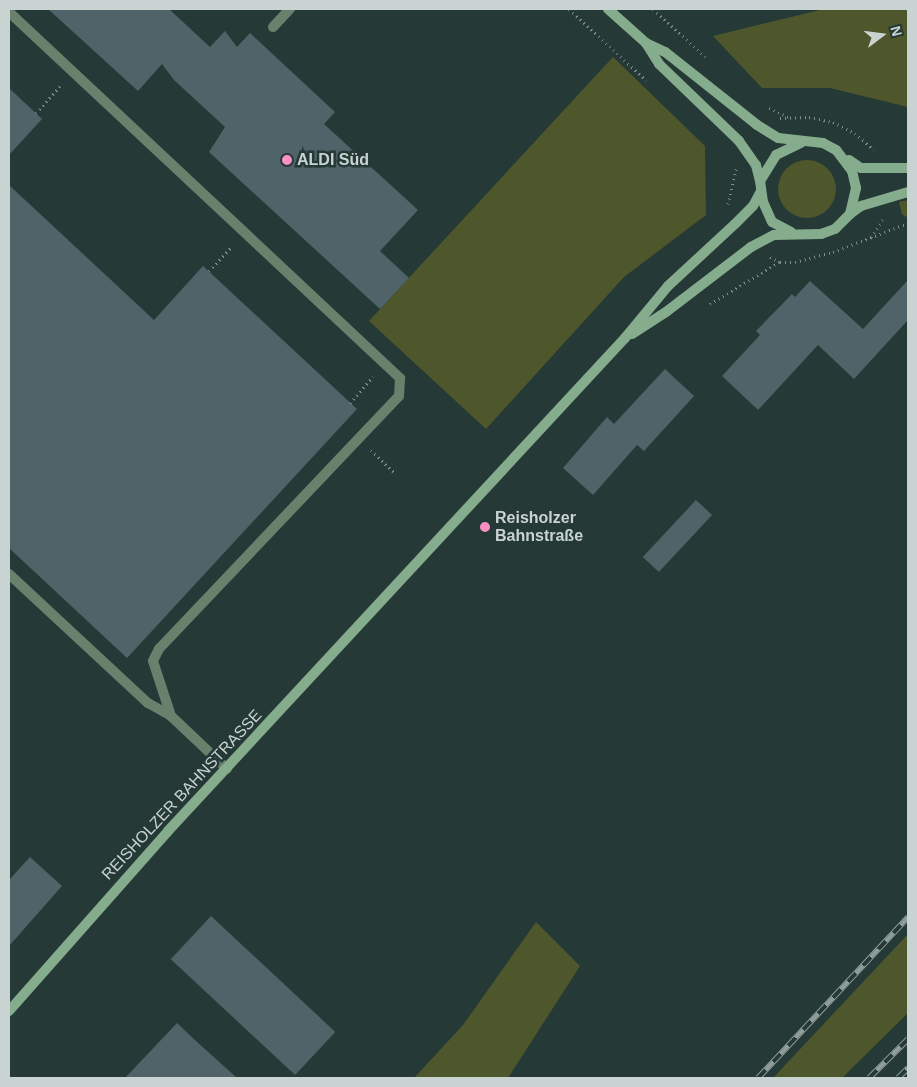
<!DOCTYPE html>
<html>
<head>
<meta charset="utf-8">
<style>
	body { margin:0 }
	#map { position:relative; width:917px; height:1087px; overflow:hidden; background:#253936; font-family:Arial,sans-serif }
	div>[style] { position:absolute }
	.green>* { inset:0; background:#4e562b }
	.round { border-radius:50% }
	.building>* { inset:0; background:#4f6369; transform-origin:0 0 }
	.path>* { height:3px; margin-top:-1.5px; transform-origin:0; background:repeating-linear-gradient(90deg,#7f8e8c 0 1px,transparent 0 5px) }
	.lane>* { height:10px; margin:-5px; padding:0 5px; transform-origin:5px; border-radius:5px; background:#68816d }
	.secondary>* { height:10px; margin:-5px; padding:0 5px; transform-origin:5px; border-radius:5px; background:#85ac8d }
	.rail>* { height:5.5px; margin-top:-2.75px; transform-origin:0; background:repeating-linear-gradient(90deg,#253936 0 11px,#909e9b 0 22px); box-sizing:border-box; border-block:1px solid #909e9b }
	.dots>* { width:14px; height:14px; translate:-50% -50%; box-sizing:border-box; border:2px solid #253936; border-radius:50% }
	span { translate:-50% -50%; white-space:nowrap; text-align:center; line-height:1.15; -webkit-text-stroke:5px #253936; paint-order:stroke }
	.poi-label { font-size:16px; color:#c9d4d2; font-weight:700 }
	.left { translate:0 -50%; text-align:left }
	.street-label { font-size:16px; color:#c9d4d2 }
	.frame { position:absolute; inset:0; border:10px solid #c9d4d2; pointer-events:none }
	.north { position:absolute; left:857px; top:10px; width:50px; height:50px; -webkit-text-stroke:4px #253936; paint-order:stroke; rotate:75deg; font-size:14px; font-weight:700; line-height:20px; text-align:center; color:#c9d4d2 }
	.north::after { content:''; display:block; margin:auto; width:18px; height:22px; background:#c9d4d2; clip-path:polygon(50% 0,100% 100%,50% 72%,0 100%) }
</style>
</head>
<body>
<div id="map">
	<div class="green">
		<i style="clip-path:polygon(824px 9px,908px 9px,908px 107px,830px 88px,762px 88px,713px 36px)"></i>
		<i style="clip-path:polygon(613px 57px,705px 146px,706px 215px,624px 277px,486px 429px,369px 321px)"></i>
		<i class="round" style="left:778px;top:160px;width:58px;height:58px"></i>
		<i style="clip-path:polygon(908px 200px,908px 218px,902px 214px,899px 202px)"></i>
		<i style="clip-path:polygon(536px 922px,580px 966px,508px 1078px,414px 1078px,463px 1025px)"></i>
		<i style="clip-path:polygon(908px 934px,908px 1013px,842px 1078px,773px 1078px)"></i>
	</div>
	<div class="building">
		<i style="clip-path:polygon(48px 9px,169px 9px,210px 47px,225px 31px,237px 47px,250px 33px,335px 112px,324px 124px,418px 210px,380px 251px,409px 278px,380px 309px,209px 152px,225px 127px,174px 80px,162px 64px,138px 91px)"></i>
		<i style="clip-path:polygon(9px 88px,42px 119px,9px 155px)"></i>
		<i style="clip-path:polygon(9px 185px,154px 320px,203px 266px,357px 409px,127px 658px,9px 548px)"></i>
		<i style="clip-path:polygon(908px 280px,908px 320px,854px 379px,818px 345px,758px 410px,722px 376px,760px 335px,756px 331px,792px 294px,795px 297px,810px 281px,863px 329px)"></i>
		<i style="clip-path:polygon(665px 369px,694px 396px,644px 451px,637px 445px,593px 495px,563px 468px,607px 417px,614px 424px)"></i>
		<i style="left:696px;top:500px;width:22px;height:78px;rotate:43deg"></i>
		<i style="clip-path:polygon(30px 857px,62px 886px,9px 946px,9px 880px)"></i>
		<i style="left:211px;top:916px;width:170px;height:59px;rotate:43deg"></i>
		<i style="clip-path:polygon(177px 1023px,196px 1041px,237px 1078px,125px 1078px)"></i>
	</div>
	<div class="path">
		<i style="left:569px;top:9px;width:105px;rotate:42.7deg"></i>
		<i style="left:653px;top:9px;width:74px;rotate:42.3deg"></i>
		<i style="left:769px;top:108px;width:21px;rotate:25deg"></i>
		<i style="left:36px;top:113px;width:36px;rotate:-48deg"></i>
		<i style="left:780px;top:118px;width:29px;rotate:-2deg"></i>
		<i style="left:809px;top:117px;width:25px;rotate:12deg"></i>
		<i style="left:833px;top:122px;width:25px;rotate:27deg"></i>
		<i style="left:855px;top:133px;width:25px;rotate:42deg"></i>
		<i style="left:728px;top:204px;width:36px;rotate:-77deg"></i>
		<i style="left:871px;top:237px;width:22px;rotate:-56deg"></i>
		<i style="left:770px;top:257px;width:11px;rotate:27deg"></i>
		<i style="left:780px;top:262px;width:15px"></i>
		<i style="left:795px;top:262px;width:39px;rotate:-15deg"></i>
		<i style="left:833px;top:252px;width:80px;rotate:-21.1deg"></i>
		<i style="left:209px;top:271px;width:34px;rotate:-47deg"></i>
		<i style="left:710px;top:304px;width:81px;rotate:-31.3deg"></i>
		<i style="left:350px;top:403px;width:35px;rotate:-49deg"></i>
		<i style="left:371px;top:450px;width:32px;rotate:44deg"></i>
	</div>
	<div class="lane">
		<i style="left:9px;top:12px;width:536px;rotate:43.11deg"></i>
		<i style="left:400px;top:378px;width:18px;rotate:93deg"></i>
		<i style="left:399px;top:396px;width:349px;rotate:133.5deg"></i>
		<i style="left:159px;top:649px;width:13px;rotate:117deg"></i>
		<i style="left:153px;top:661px;width:58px;rotate:71.9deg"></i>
		<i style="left:273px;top:27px;width:25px;rotate:-47deg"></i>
		<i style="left:9px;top:574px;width:190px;rotate:42.9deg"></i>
		<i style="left:148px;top:703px;width:26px;rotate:29deg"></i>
		<i style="left:171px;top:716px;width:77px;rotate:43.4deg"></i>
	</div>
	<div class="secondary">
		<i style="left:608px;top:9px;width:51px;rotate:41.8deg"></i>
		<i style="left:646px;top:43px;width:25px;rotate:58deg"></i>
		<i style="left:659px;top:64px;width:111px;rotate:43.9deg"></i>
		<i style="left:739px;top:141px;width:29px;rotate:55deg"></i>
		<i style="left:756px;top:165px;width:16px;rotate:76deg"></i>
		<i style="left:849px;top:160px;width:14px;rotate:34deg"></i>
		<i style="left:861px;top:168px;width:47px"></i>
		<i style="left:850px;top:214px;width:14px;rotate:-36deg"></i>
		<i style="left:861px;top:206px;width:49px;rotate:-16.6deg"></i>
		<i style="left:791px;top:232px;width:21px;rotate:-152deg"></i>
		<i style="left:772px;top:222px;width:22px;rotate:-114deg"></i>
		<i style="left:763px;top:202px;width:21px;rotate:-98deg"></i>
		<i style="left:760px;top:181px;width:31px;rotate:-58deg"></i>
		<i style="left:776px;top:155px;width:28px;rotate:-26deg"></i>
		<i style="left:632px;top:334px;width:40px;rotate:-32.9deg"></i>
		<i style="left:666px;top:312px;width:107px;rotate:-37.4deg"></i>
		<i style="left:751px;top:247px;width:26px;rotate:-28deg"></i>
		<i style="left:774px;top:235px;width:47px;rotate:-1.2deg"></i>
		<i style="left:821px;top:234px;width:15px;rotate:-20deg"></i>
		<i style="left:835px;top:229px;width:21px;rotate:-45deg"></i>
		<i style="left:850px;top:214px;width:27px;rotate:-77deg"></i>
		<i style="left:856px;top:188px;width:17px;rotate:-103deg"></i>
		<i style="left:852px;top:171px;width:26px;rotate:-127deg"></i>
		<i style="left:836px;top:150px;width:15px;rotate:-152deg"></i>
		<i style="left:823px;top:143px;width:45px;rotate:-173.7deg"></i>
		<i style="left:778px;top:138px;width:26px;rotate:-148deg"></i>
		<i style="left:756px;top:124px;width:116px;rotate:-141.6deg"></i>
		<i style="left:665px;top:52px;width:21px;rotate:-155deg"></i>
		<i style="left:9px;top:1011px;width:240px;rotate:-48.5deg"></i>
		<i style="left:168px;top:831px;width:672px;rotate:-47.17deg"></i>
		<i style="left:625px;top:338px;width:67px;rotate:-50.4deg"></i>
		<i style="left:668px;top:286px;width:91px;rotate:-42.8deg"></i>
		<i style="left:735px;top:224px;width:25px;rotate:-45deg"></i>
		<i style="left:753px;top:206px;width:17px;rotate:-62deg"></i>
	</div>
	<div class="rail">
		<i style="left:758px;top:1078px;width:220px;rotate:-47deg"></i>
		<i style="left:869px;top:1078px;width:55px;rotate:-45deg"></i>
		<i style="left:898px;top:1078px;width:14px;rotate:-45deg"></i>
	</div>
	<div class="dots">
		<i style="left:287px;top:160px;background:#fc8fc3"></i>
		<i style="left:485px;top:527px;background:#fc8fc3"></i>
	</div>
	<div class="poi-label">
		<span class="left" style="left:297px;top:160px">ALDI Süd</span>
		<span class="left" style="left:495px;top:527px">Reisholzer<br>Bahnstraße</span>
	</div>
	<div class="street-label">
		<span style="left:182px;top:795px;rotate:-47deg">REISHOLZER BAHNSTRASSE</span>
	</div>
	<div class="frame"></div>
	<div class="north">N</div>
</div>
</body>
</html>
